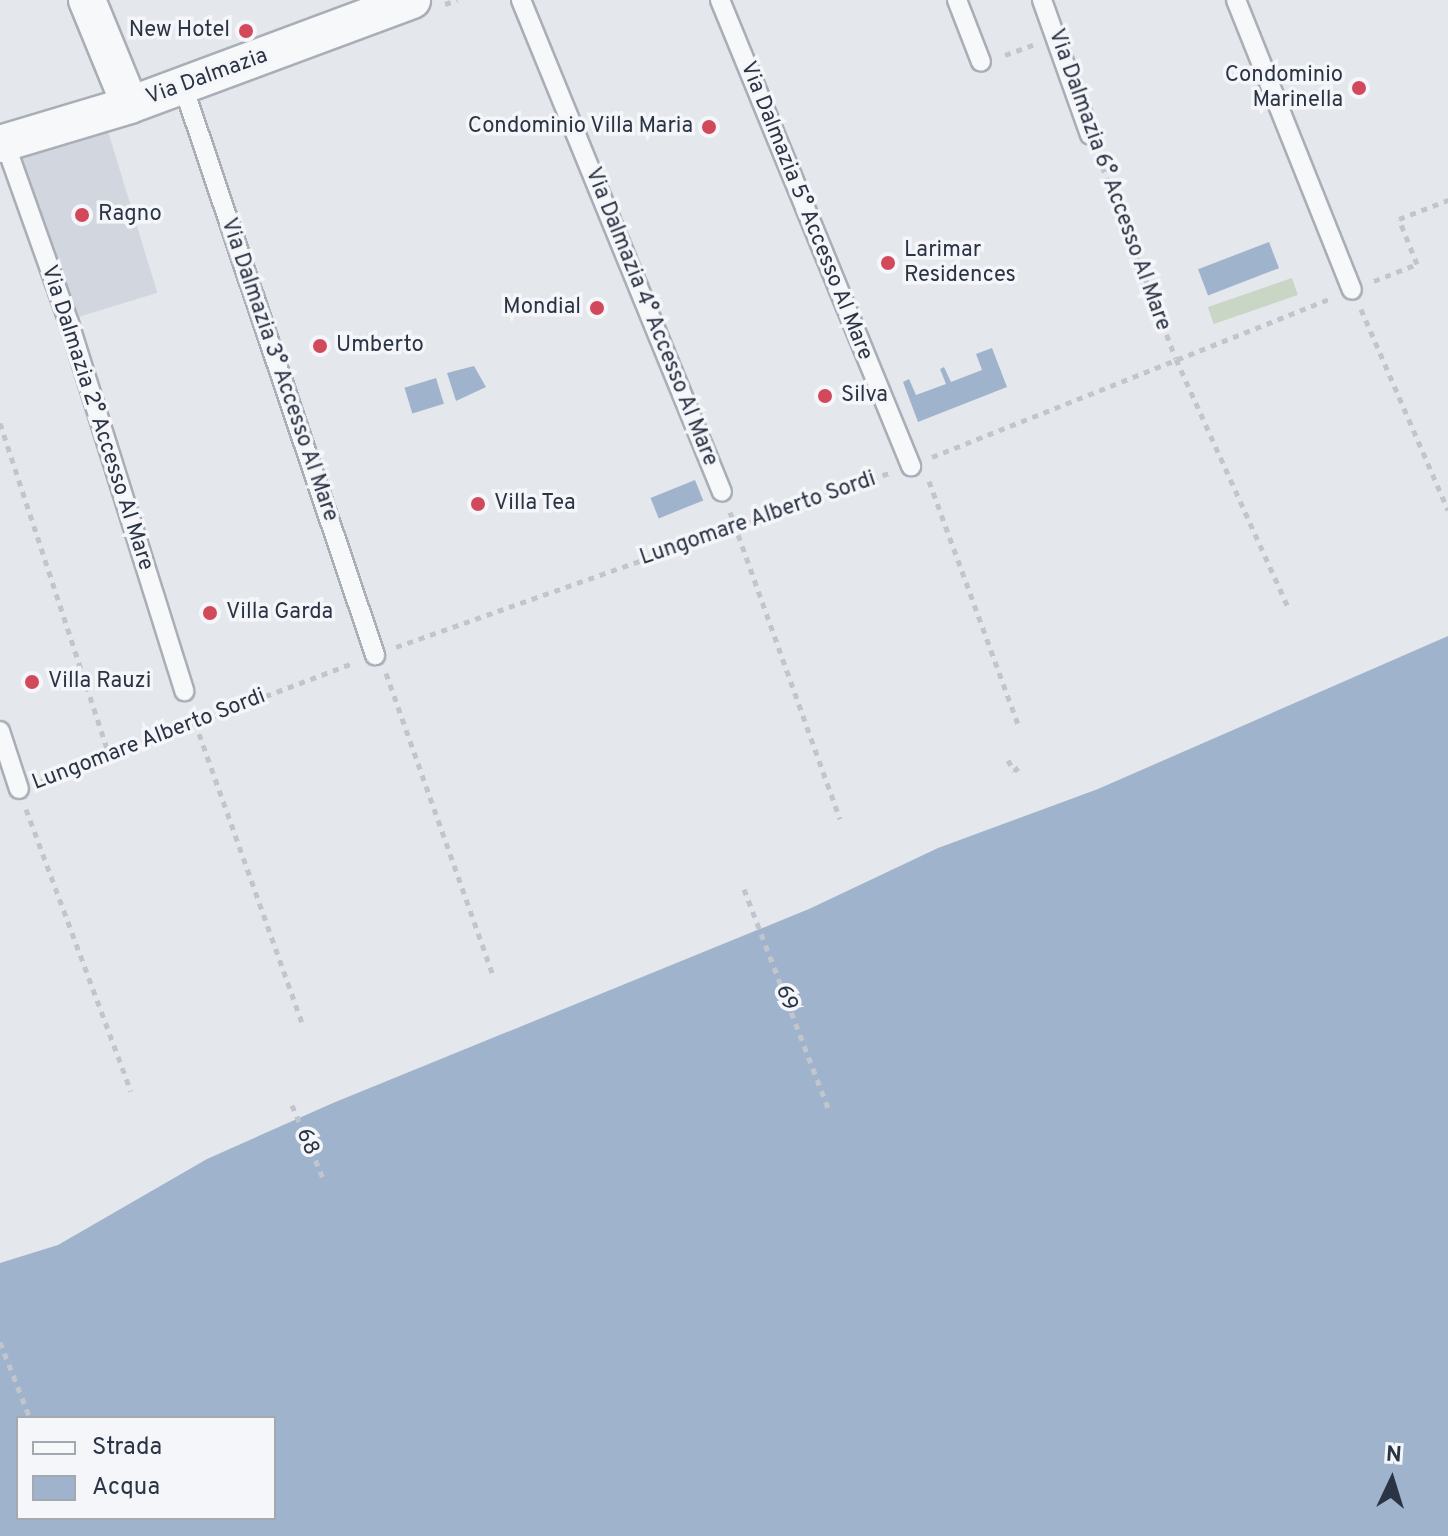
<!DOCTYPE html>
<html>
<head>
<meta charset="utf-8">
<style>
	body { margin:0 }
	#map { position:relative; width:1448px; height:1536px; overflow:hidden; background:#e4e7ec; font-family:Overpass,sans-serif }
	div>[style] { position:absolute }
	.built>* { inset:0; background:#d2d6de; transform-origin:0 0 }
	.green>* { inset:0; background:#c9d6c5; transform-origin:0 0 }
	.water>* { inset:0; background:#9fb4cc; transform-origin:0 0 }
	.path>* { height:5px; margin-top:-2.5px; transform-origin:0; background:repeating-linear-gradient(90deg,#c2c5cb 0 6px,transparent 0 12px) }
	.roads { filter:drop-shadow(2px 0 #a9aeb7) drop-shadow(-2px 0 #a9aeb7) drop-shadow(0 2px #a9aeb7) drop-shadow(0 -2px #a9aeb7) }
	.lane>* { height:18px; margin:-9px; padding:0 9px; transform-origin:9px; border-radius:9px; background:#f7f8fa }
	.street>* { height:36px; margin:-18px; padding:0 18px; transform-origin:18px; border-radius:18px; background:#f7f8fa }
	.dots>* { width:22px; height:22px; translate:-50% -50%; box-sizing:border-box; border:4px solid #f4f6f9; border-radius:50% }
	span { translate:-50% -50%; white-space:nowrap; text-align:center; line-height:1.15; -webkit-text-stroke:7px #f4f6f9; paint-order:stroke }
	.poi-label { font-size:22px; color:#2b3445 }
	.right { translate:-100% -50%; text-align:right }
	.left { translate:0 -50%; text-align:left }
	.street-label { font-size:22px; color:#2b3445 }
	.legend { position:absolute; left:16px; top:1416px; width:260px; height:104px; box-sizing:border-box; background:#f4f6f9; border:2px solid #a4a8b1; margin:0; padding:10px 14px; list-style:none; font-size:24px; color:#2b3445 }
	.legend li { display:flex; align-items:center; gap:16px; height:40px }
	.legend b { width:40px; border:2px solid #a4a8b1 }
	.north { position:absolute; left:1352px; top:1440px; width:80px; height:80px; -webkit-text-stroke:6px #f4f6f9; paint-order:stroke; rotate:4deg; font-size:22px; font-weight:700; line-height:32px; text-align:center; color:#2b3445 }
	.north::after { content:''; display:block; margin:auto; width:28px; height:36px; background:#2b3445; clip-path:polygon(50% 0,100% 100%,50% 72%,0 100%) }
</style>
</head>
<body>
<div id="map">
	<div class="built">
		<i style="left:103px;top:115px;width:186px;height:102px;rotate:73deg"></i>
	</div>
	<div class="green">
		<i style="left:1292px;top:278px;width:18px;height:89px;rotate:71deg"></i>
	</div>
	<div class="water">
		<i style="left:1269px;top:242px;width:28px;height:76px;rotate:69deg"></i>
		<i style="clip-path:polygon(992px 348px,1007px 387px,918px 422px,903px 382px,909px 379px,916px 395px,946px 384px,940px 369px,944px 367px,951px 382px,982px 370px,976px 354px)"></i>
		<i style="clip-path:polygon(474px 366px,486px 387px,456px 401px,447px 373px)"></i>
		<i style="left:436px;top:378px;width:27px;height:33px;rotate:73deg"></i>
		<i style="left:695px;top:480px;width:22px;height:48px;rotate:68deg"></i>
		<i style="clip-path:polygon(evenodd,1448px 636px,1448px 1536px,0 1536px,0 1263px,58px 1245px,207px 1159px,333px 1103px,809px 909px,938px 848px,1098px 789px,1448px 636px,18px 1418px,274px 1418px,274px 1518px,18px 1518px,18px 1418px)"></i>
	</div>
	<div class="path">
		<i style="left:445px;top:4px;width:13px;rotate:-18deg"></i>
		<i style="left:1005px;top:55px;width:30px;rotate:-20deg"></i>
		<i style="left:1098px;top:155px;width:218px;rotate:69.1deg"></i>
		<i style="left:1176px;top:359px;width:272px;rotate:65.7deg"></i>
		<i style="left:1374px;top:281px;width:46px;rotate:-21.6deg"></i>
		<i style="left:1417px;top:264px;width:48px;rotate:-111.8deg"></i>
		<i style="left:1399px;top:219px;width:53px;rotate:-21.2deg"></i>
		<i style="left:1361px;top:309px;width:219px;rotate:66.6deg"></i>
		<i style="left:0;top:423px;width:349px;rotate:71.8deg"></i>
		<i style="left:932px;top:457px;width:430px;rotate:-21.7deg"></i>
		<i style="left:929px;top:481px;width:264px;rotate:69.9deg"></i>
		<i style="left:730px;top:512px;width:326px;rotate:70.3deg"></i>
		<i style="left:396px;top:647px;width:523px;rotate:-19.44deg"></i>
		<i style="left:386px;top:673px;width:318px;rotate:70.5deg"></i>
		<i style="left:191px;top:711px;width:330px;rotate:70.4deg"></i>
		<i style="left:1008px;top:760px;width:13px;rotate:61deg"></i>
		<i style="left:1014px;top:771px;width:6px;rotate:-39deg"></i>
		<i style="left:41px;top:781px;width:334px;rotate:-20.7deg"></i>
		<i style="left:26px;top:809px;width:301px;rotate:69.6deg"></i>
		<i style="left:744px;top:889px;width:235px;rotate:69deg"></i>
		<i style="left:292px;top:1105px;width:79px;rotate:67deg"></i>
		<i style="left:0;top:1342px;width:82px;rotate:68.5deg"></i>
	</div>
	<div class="roads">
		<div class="lane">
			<i style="left:521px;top:0;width:531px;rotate:67.78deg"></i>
			<i style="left:720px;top:0;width:504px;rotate:67.71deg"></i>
			<i style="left:957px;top:0;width:66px;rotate:68.8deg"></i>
			<i style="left:1042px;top:0;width:143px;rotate:70.4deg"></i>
			<i style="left:1236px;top:0;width:312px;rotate:68.2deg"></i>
			<i style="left:183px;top:86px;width:601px;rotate:71.35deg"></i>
			<i style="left:6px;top:146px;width:188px;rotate:70.4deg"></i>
			<i style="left:69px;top:323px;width:386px;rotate:72.6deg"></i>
			<i style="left:0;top:731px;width:61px;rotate:71.9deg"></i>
		</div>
		<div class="street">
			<i style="left:87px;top:0;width:113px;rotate:67.7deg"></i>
			<i style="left:0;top:144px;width:136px;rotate:-16.7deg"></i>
			<i style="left:130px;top:105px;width:301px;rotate:-20.4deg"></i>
		</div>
	</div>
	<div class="dots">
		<i style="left:246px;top:31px;background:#d1495b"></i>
		<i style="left:1359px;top:88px;background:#d1495b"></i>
		<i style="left:709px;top:127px;background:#d1495b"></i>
		<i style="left:82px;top:215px;background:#d1495b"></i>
		<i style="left:888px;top:263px;background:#d1495b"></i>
		<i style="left:597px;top:308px;background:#d1495b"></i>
		<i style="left:320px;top:346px;background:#d1495b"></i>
		<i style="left:825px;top:396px;background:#d1495b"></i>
		<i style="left:478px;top:504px;background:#d1495b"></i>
		<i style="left:210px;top:613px;background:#d1495b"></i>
		<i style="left:32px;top:682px;background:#d1495b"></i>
	</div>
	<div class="poi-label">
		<span class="right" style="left:230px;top:31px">New Hotel</span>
		<span class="right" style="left:1343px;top:88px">Condominio<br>Marinella</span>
		<span class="right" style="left:693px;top:127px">Condominio Villa Maria</span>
		<span class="left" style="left:98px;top:215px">Ragno</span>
		<span class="left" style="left:904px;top:263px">Larimar<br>Residences</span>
		<span class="right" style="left:581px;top:308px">Mondial</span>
		<span class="left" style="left:336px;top:346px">Umberto</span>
		<span class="left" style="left:841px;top:396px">Silva</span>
		<span class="left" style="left:494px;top:504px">Villa Tea</span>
		<span class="left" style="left:226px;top:613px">Villa Garda</span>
		<span class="left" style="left:48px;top:682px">Villa Rauzi</span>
	</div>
	<div class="street-label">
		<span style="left:207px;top:77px;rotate:-20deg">Via Dalmazia</span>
		<span style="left:1109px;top:180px;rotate:70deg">Via Dalmazia 6° Accesso Al Mare</span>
		<span style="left:806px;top:211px;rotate:68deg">Via Dalmazia 5° Accesso Al Mare</span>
		<span style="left:651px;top:317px;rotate:68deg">Via Dalmazia 4° Accesso Al Mare</span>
		<span style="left:279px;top:370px;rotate:71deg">Via Dalmazia 3° Accesso Al Mare</span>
		<span style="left:97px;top:418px;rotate:72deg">Via Dalmazia 2° Accesso Al Mare</span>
		<span style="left:758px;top:519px;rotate:-19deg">Lungomare Alberto Sordi</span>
		<span style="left:149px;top:740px;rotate:-21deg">Lungomare Alberto Sordi</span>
		<span style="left:786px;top:998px;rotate:69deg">69</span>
		<span style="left:307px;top:1142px;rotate:67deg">68</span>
	</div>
	<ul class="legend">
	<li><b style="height:10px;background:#f7f8fa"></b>Strada</li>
	<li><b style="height:22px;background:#9fb4cc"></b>Acqua</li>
	</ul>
	<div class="north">N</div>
</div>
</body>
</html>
